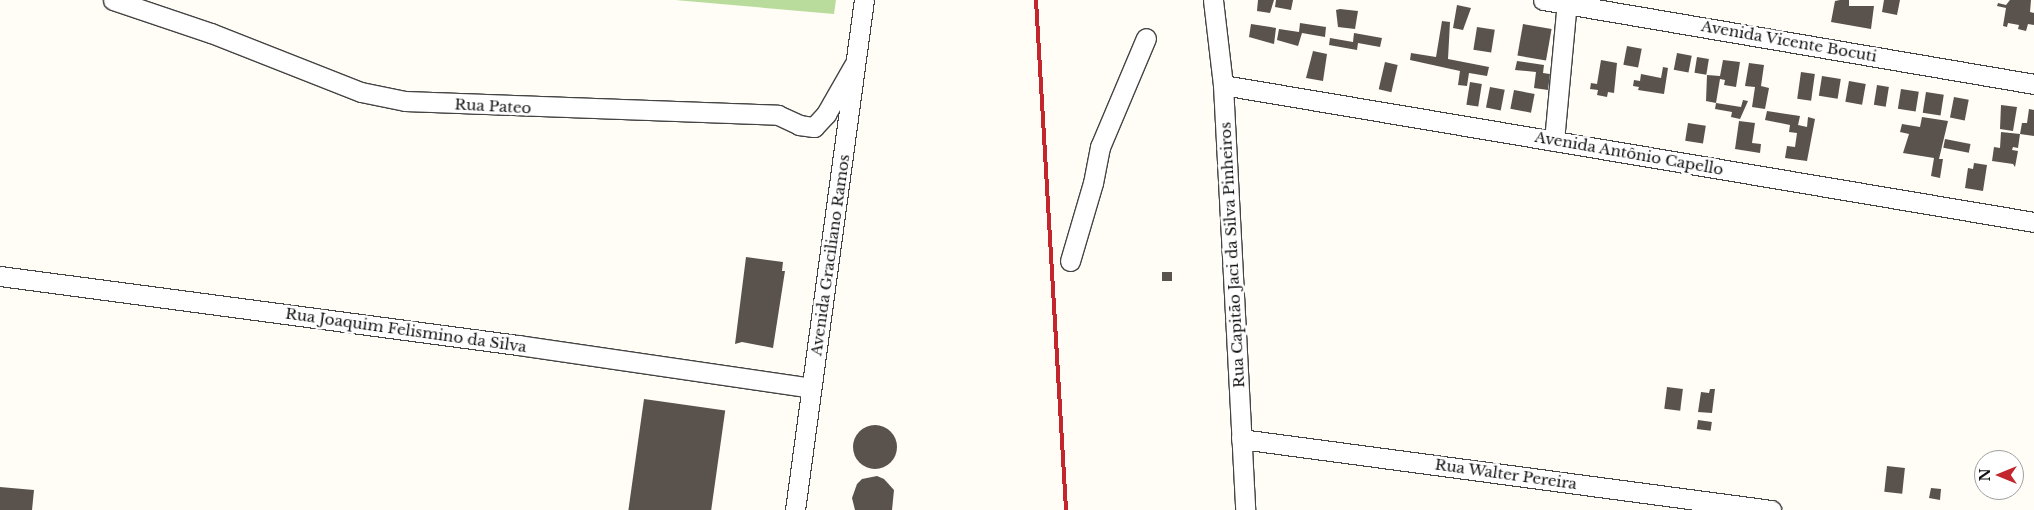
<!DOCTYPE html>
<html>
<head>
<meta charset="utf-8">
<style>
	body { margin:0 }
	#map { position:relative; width:2034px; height:510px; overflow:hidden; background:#fffdf5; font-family:"Libre Baskerville",serif }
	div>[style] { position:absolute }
	.forest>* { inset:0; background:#b9dc9c }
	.building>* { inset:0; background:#5a524d; transform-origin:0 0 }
	.round { border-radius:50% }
	.roads { filter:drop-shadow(1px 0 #444) drop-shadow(-1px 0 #444) drop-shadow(0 1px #444) drop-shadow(0 -1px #444) }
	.minor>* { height:19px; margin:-9.5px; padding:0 9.5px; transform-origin:9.5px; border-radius:9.5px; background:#fff }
	.rail>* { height:4px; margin:-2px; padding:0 2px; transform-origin:2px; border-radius:2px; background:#c4262e }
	span { translate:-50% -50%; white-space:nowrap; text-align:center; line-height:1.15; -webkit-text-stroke:5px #fff; paint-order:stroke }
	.street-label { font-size:15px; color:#111 }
	.north { position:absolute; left:1974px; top:450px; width:50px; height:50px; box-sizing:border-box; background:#fff; border:1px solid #a0a0a0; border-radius:50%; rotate:270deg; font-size:14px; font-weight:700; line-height:20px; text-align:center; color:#111 }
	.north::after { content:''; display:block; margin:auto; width:18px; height:22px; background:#c4262e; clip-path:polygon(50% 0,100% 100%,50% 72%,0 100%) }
</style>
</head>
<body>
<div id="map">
	<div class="forest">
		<i style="clip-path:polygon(675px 0,836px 0,834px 14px)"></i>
	</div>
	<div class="building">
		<i style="clip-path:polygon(1258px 0,1274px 0,1270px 13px,1257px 11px)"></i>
		<i style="clip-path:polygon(1276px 0,1293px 0,1291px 10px,1275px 7px)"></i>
		<i style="clip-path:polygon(1840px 0,1849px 0,1849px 6px,1874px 6px,1871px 29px,1831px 22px,1835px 1px)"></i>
		<i style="clip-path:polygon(1884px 0,1900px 0,1897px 15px,1882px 12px)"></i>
		<i style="clip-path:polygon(2010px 0,2031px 0,2030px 12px,2034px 13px,2034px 25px,2028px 24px,2026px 31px,2018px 29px,2019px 25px,2008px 23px,2007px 27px,2003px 26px,2006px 8px,1997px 6px,1998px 3px,2006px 5px)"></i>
		<i style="clip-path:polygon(1457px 5px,1471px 8px,1463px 30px,1453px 28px)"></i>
		<i style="clip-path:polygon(1340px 9px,1358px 11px,1355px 29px,1338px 27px,1336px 10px)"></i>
		<i style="clip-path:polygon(1442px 21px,1450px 22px,1448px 59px,1489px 67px,1487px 76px,1469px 73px,1467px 86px,1458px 85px,1460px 71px,1410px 60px,1411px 53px,1436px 57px)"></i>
		<i style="clip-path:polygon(1300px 23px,1326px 27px,1325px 37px,1302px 33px,1298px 46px,1277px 40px,1279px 29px,1299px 32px)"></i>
		<i style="clip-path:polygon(1251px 24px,1276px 28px,1274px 44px,1249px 37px)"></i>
		<i style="left:1523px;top:24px;width:29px;height:32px;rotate:10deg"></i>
		<i style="left:1477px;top:27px;width:18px;height:23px;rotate:9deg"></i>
		<i style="clip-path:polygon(1354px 33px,1382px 38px,1380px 47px,1358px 43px,1357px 50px,1329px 45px,1330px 38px,1353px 42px)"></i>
		<i style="left:1627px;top:46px;width:15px;height:19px;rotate:11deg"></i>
		<i style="clip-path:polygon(1313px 51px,1327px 54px,1323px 81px,1306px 78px)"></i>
		<i style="left:1677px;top:53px;width:15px;height:17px;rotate:11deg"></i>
		<i style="left:1697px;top:57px;width:12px;height:16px;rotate:9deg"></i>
		<i style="clip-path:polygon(1601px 60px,1617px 63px,1614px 93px,1608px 92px,1607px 97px,1597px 95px,1598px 90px,1590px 89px,1591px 83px,1597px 84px)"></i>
		<i style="clip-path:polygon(1723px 60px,1740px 62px,1736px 87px,1724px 85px,1725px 80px,1720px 79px,1716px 103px,1741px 107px,1743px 100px,1748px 101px,1740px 119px,1731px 117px,1732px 112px,1715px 109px,1716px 103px,1706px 101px,1707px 75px,1720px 76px)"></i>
		<i style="clip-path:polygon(1517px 61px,1544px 65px,1543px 73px,1550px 74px,1548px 90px,1534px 88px,1536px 72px,1515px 70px)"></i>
		<i style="left:1385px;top:62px;width:13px;height:28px;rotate:13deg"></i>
		<i style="clip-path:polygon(1749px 63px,1764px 65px,1761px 86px,1769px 88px,1765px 109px,1752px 107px,1755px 87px,1745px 86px)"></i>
		<i style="clip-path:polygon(1663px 67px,1668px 68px,1664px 94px,1638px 90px,1639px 87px,1633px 86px,1634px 80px,1640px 81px,1641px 74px,1661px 78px)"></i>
		<i style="left:1801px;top:72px;width:14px;height:27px;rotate:8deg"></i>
		<i style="left:1822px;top:76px;width:19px;height:20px;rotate:9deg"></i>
		<i style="left:1849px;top:81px;width:17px;height:21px;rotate:10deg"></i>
		<i style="left:1470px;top:82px;width:12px;height:23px;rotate:9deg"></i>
		<i style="left:1877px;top:85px;width:12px;height:20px;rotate:9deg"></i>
		<i style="left:1490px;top:87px;width:15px;height:21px;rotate:11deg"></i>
		<i style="left:1901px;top:89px;width:18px;height:20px;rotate:9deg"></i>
		<i style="left:1514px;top:90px;width:21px;height:19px;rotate:11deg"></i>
		<i style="left:1926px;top:92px;width:18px;height:21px;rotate:9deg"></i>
		<i style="left:1954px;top:97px;width:15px;height:21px;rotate:11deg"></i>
		<i style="clip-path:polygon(2001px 105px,2017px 107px,2013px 131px,2000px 129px)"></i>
		<i style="clip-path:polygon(2029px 109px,2034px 110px,2034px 136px,2020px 134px,2018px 148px,2013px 147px,2012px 150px,2018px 151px,2015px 167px,2013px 164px,1992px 161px,1994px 147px,2000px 148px,2001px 132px,2020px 134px,2022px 123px,2027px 123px)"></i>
		<i style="clip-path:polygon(1767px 111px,1800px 116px,1798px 125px,1807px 127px,1808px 117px,1815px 119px,1807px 161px,1785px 158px,1787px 146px,1795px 147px,1797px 133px,1789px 132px,1790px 125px,1765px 120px)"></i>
		<i style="clip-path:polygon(1922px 117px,1948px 121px,1939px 159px,1943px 159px,1940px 178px,1931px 176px,1934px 158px,1903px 153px,1909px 134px,1900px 132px,1902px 124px,1920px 127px)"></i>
		<i style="clip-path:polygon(1739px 121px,1755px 123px,1752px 143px,1761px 144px,1760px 153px,1735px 149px)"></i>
		<i style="left:1688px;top:123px;width:18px;height:18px;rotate:9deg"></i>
		<i style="left:1945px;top:139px;width:26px;height:9px;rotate:11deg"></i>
		<i style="clip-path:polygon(1974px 163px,1987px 165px,1983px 191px,1965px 188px,1968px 168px,1973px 169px)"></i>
		<i style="clip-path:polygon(746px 257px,783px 262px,782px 271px,785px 271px,773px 348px,742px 342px,735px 344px)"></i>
		<i style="left:1172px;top:272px;width:9px;height:10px;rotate:90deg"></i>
		<i style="left:1667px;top:387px;width:16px;height:22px;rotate:7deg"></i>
		<i style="clip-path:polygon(1710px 389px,1715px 389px,1712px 413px,1698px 412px,1701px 392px,1709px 393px)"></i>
		<i style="left:644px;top:399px;width:82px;height:112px;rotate:8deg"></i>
		<i style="left:1698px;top:420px;width:14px;height:9px;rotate:8deg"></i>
		<i class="round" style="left:853px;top:425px;width:44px;height:44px"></i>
		<i style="left:1887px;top:466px;width:18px;height:26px;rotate:6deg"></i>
		<i style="clip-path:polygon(877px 476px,884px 479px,894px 490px,892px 510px,855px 510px,852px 498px,857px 484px,862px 479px)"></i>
		<i style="clip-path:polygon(0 487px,34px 490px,32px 510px,0 510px)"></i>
		<i style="clip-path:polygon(1931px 488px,1941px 489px,1940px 500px,1929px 498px)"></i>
	</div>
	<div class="roads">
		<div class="minor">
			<i style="left:113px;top:0;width:103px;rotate:18.6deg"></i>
			<i style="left:211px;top:33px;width:161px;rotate:21.5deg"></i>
			<i style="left:361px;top:92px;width:45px;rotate:11.6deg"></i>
			<i style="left:405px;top:101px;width:373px;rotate:2.1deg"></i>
			<i style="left:778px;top:115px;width:23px;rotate:25deg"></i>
			<i style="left:799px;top:125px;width:15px;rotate:8deg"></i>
			<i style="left:814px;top:127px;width:18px;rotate:-47deg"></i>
			<i style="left:826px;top:114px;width:56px;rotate:-60.3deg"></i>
			<i style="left:1213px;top:0;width:86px;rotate:83.3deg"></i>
			<i style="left:1223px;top:85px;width:426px;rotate:87deg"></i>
			<i style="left:1543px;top:0;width:498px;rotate:9.7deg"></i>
			<i style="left:1223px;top:85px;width:822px;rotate:9.59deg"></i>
			<i style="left:1554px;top:141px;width:142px;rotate:-84.7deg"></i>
			<i style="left:1070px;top:261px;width:81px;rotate:-73.6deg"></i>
			<i style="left:1093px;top:183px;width:37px;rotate:-79deg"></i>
			<i style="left:1100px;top:147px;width:118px;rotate:-67.1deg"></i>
			<i style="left:0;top:276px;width:523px;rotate:7.59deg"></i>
			<i style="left:518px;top:345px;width:296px;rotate:8.3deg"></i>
			<i style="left:1241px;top:439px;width:535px;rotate:7.63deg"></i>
			<i style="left:795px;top:510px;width:515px;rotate:-82.3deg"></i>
		</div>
	</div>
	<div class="rail">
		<i style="left:1036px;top:0;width:511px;rotate:86.63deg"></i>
	</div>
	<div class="street-label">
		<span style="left:1789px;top:41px;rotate:10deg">Avenida Vicente Bocuti</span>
		<span style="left:493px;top:106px;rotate:3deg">Rua Pateo</span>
		<span style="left:1629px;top:153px;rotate:10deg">Avenida Antônio Capello</span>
		<span style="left:830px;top:255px;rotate:-82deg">Avenida Graciliano Ramos</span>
		<span style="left:1232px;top:255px;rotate:-93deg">Rua Capitão Jaci da Silva Pinheiros</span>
		<span style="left:406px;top:330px;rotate:8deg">Rua Joaquim Felismino da Silva</span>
		<span style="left:1506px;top:474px;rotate:8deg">Rua Walter Pereira</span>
	</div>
	<div class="north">N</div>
</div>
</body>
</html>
